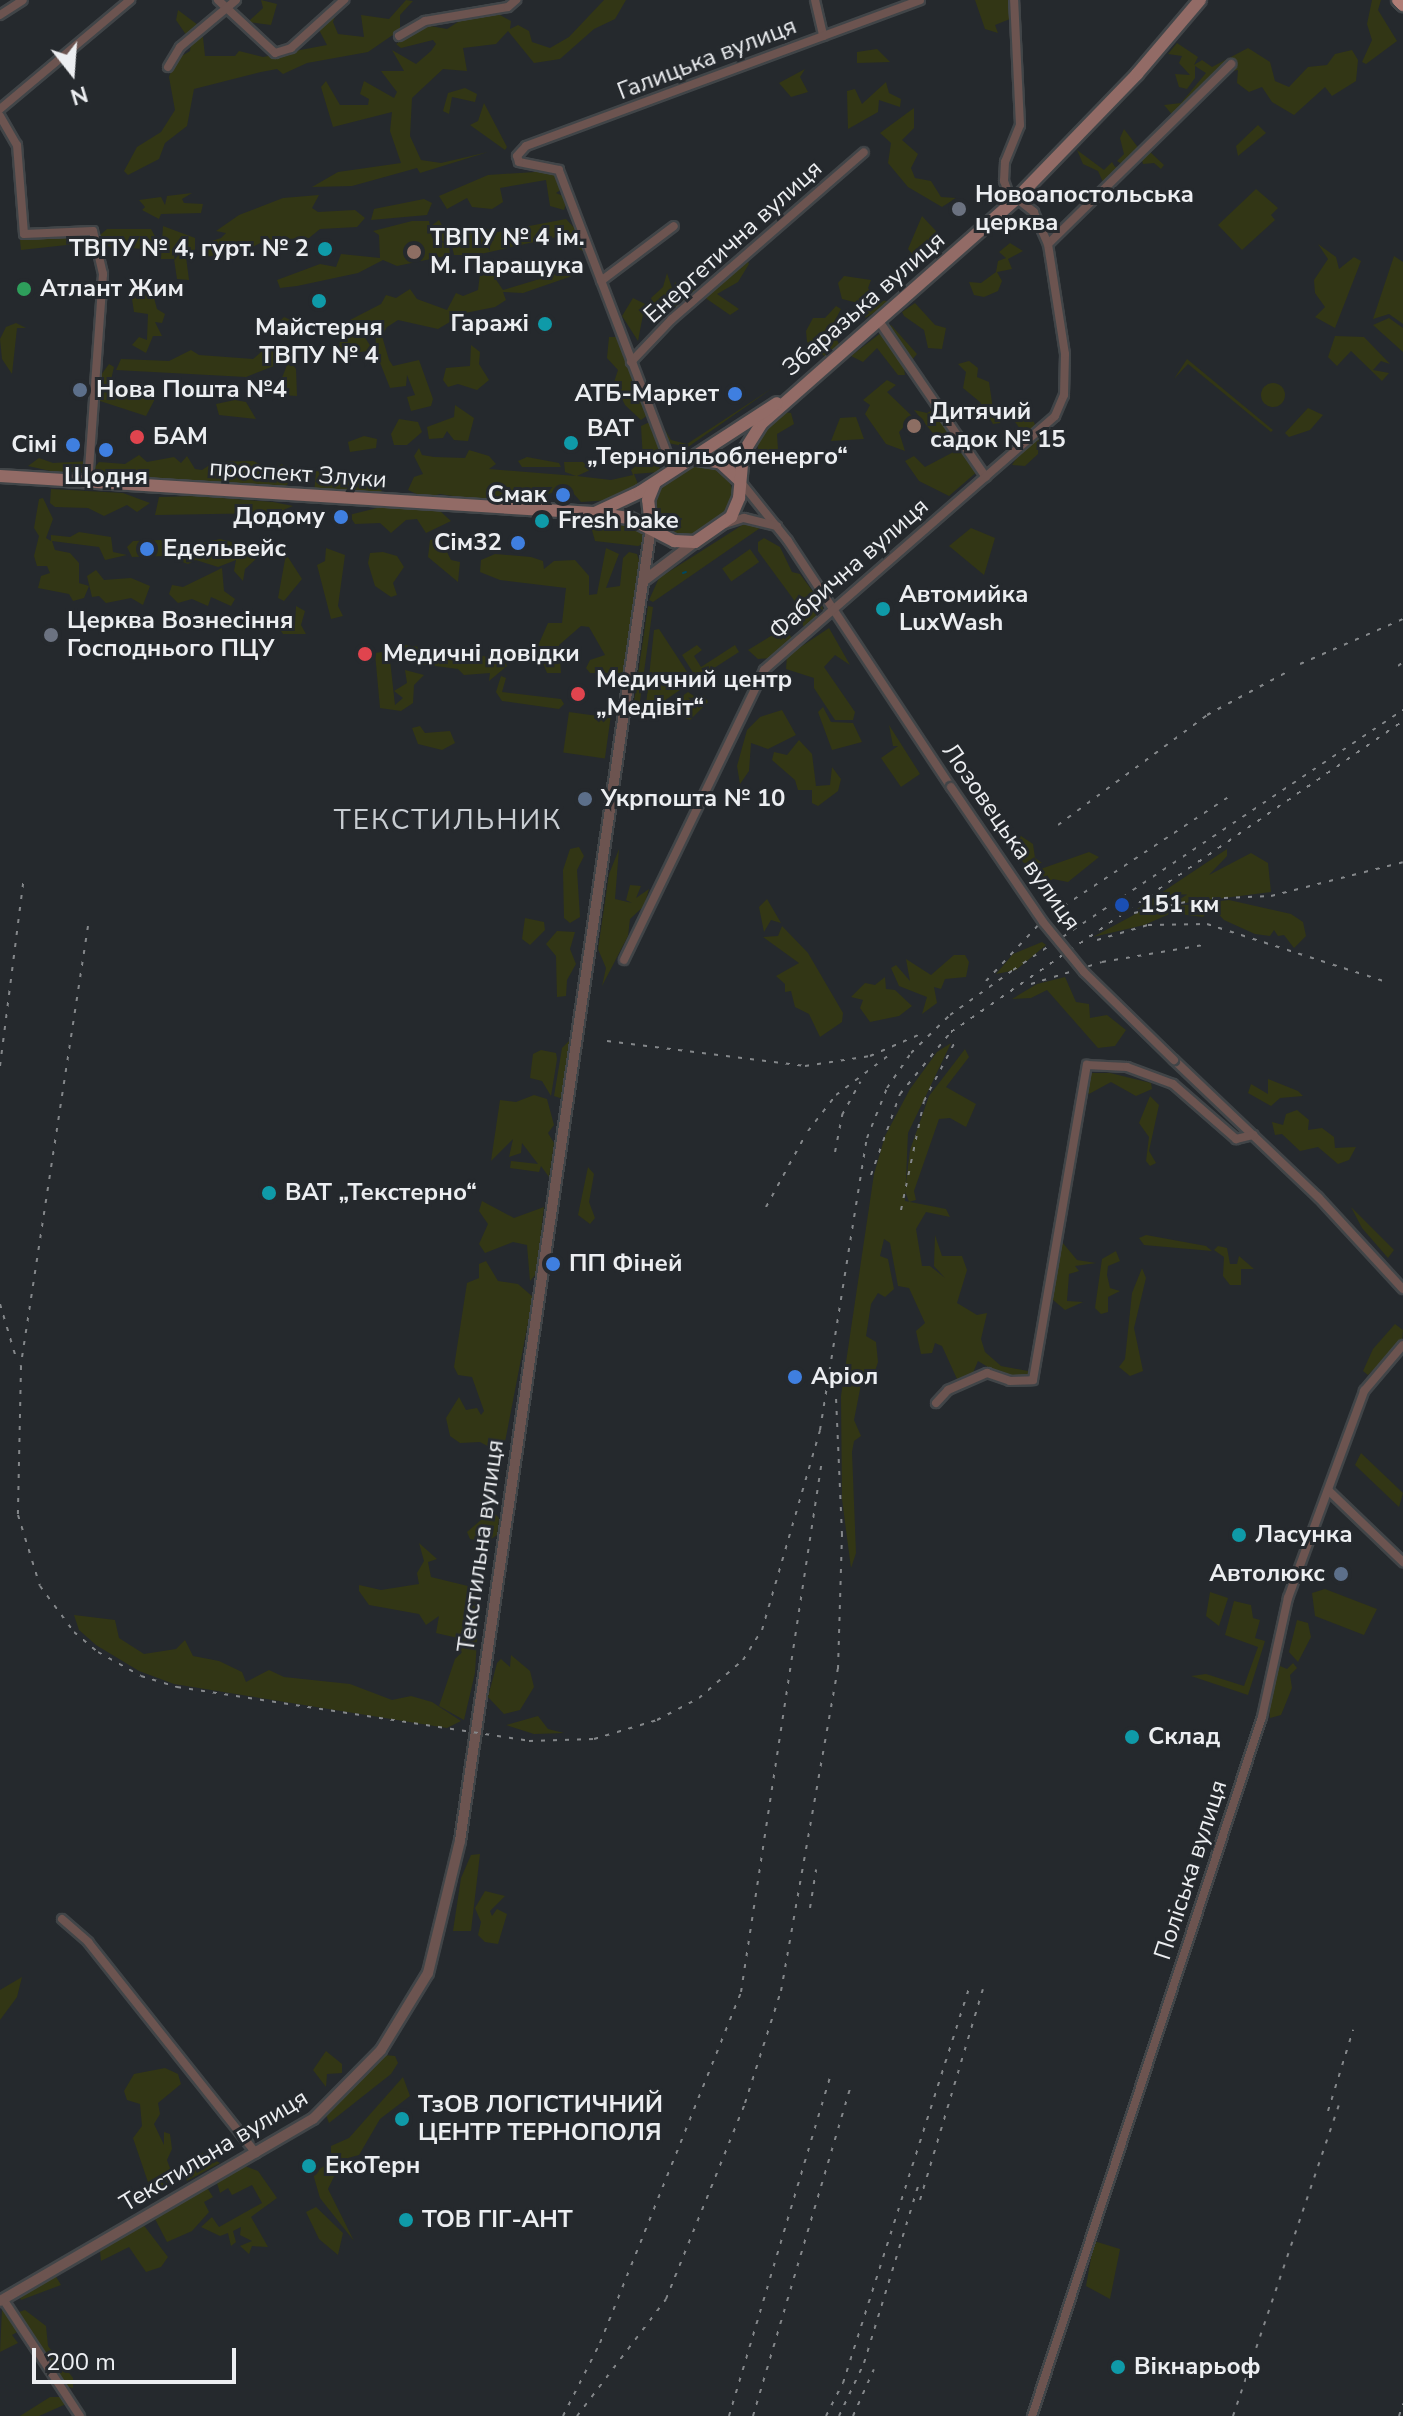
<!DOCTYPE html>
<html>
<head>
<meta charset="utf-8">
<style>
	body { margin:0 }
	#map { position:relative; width:1403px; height:2416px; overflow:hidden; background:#25292d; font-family:"Nunito Sans",sans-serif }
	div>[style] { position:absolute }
	.green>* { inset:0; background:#323615; transform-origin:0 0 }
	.round { border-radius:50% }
	.stream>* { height:2px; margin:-1px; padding:0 1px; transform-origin:1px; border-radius:1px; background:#004760 }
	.roads { filter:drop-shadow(2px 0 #414548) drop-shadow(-2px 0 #414548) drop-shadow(0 2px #414548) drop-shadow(0 -2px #414548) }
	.minor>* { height:8px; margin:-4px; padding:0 4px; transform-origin:4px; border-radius:4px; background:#6c5450 }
	.tertiary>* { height:10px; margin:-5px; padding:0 5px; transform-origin:5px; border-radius:5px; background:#6c5450 }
	.secondary>* { height:12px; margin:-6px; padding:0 6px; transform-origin:6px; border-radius:6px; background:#926b66 }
	.primary>* { height:14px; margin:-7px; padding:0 7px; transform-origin:7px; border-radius:7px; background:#af7d76 }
	.rail>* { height:2px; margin-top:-1px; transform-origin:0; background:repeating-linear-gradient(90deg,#84878a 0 4px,transparent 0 12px) }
	.bridges { filter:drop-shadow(2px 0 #414548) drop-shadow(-2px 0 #414548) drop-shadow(0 2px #414548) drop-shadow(0 -2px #414548) }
	.minor-bridge>* { height:8px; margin:-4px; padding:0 4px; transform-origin:4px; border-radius:4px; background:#6c5450 }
	.dots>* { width:22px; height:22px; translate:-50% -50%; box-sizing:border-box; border:4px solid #25292d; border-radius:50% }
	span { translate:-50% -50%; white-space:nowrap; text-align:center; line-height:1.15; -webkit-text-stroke:6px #25292d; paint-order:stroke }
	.street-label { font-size:24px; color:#eceef1 }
	.poi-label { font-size:24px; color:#eceef1; font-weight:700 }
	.left { translate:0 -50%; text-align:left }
	.right { translate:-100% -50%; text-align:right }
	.quarter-label { font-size:28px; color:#c8cdd2; letter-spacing:2px }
	.north { position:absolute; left:32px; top:32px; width:80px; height:80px; -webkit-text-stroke:6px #25292d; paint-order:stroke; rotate:163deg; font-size:22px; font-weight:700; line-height:32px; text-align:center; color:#eceef1 }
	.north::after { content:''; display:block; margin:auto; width:28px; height:36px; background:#eceef1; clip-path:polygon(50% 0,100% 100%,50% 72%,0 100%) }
	.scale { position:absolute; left:32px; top:2348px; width:204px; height:36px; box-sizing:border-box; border:4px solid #eceef1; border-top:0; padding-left:10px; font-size:24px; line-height:28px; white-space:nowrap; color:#eceef1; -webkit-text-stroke:6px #25292d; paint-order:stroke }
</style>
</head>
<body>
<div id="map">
	<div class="green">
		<i style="clip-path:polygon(261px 0,277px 4px,271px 25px,248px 22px,263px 8px)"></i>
		<i style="clip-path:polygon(406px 0,413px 1px,400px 15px,400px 30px,368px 52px,307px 63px,283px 74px,277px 69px,261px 72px,194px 89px,187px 126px,165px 143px,159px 159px,128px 175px,124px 171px,137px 147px,161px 132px,175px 110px,169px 77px,175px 60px,190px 51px,191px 42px,176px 20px,178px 10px,202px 28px,205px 56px,235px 56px,239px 51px,263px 57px,327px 45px,318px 28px,337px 12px,333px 22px,338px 34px,364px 37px,361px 15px,389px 19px)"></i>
		<i style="clip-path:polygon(604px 0,626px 0,615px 19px,594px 29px,560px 59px,534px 63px,508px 31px,496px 44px,463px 48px,467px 71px,443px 69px,412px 98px,410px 136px,421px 160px,441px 163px,488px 152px,420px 173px,417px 168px,352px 186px,312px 187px,338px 172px,401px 163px,390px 131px,392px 112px,333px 127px,321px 87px,326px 81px,340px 105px,368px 105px,369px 99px,360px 94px,364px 81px,394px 98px,397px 92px,381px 71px,404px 71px,392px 50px,416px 64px,431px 51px,436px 44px,433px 40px,401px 48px,396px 44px,425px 25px,447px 29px,461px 20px,498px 14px,511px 21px,510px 29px,518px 25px,529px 31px,532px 42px,550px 48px,569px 37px)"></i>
		<i style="clip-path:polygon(975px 0,1008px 0,1010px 19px,995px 25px,998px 33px,985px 29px)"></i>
		<i style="clip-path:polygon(1372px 0,1381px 0,1378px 10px,1397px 41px,1366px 64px,1362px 62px,1372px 40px,1367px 24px)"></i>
		<i style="clip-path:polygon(1177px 43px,1198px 57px,1194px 65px,1202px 60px,1212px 67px,1248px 48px,1270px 62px,1275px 81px,1289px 87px,1308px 67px,1327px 65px,1335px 54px,1352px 50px,1358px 60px,1356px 81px,1332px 96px,1325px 87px,1294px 115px,1272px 102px,1262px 87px,1249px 92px,1237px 83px,1238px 70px,1232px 71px,1175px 118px,1164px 105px,1181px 103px,1206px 73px,1195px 66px,1195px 78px,1187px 89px,1179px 87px,1175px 74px,1190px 75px,1179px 63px,1182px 56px,1168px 54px)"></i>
		<i style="clip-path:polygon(877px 49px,890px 62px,857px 63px,857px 52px)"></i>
		<i style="clip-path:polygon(805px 69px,800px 77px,808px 92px,791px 97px,779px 83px)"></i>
		<i style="clip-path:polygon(886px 82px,889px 93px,901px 99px,900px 107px,879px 100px,878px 112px,848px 129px,847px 91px,855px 89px,862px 104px)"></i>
		<i style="clip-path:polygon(465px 88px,477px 94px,475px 102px,452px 97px,449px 114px,443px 111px,448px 93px)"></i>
		<i style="clip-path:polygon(484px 103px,507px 147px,505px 150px,470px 125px,478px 121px)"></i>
		<i style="clip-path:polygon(914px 108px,914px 128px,902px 140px,918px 154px,911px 168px,915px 178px,931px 181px,941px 197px,956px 198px,942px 207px,908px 187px,888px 163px,891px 143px,880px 133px)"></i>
		<i style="clip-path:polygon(1258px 125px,1266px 133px,1238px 156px,1236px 146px)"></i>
		<i style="clip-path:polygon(1124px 129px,1143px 154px,1149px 151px,1164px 165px,1161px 169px,1154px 163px,1143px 164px,1141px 157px,1130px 169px,1117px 161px,1124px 154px,1120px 138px)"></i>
		<i style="clip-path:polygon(1077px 150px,1104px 170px,1112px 162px,1115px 167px,1124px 165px,1120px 179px,1103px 182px,1098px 171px,1083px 164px)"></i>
		<i style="clip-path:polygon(551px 171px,565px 187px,556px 193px,568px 198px,564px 210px,550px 206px,546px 180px,500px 188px,503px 202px,492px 209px,472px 207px,467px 198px,447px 209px,439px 196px,488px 175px)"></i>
		<i style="clip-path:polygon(1256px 189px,1278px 208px,1271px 215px,1275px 220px,1242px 250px,1218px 225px)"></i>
		<i style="clip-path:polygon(192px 193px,182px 199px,184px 203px,203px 204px,201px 213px,161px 214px,159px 219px,142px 210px,145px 207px,139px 200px,161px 197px,165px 205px,167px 196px)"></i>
		<i style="clip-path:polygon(319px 195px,312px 208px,318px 212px,355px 210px,365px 218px,357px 227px,320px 229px,309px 238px,266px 240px,249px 249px,205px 257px,203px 244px,221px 238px,226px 233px,216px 231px,239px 215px,283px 198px)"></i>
		<i style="clip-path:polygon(424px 199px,432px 203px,427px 215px,371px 220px,374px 209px)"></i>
		<i style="clip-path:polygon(922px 216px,949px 245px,931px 240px,928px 254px,917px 259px,908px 249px)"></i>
		<i style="clip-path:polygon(566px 219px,580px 234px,584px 252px,561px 236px,476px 255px,454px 255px,452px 246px,440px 240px,431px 226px,439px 220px,447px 234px,461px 237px,482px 228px,498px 232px)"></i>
		<i style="clip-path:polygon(412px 221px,429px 221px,432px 238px,449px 245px,450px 255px,397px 266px,383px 260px,358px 273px,297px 286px,280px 288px,277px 280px,320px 264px,336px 267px,341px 254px,380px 258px,379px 235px,373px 231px)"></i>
		<i style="clip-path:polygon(163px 226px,195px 238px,195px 252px,186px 257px,189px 280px,177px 279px,174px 259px,161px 259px)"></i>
		<i style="clip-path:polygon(107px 229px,151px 229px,158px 242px,144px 249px,103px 246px,100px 235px)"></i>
		<i style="clip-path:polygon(83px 235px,88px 237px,85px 243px,21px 250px,20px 240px)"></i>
		<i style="clip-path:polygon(1010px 243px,1023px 251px,1008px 259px,1012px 269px,997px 272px,1002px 281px,998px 291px,984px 297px,974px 295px,969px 282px,981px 283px,996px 272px,998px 261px,1006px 258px,999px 252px)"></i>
		<i style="clip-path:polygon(1318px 244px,1336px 257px,1339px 269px,1354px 257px,1361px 261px,1335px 328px,1315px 317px,1325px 307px,1315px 293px,1314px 280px,1328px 259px)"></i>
		<i style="clip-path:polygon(1394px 256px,1403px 262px,1403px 324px,1389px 314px,1373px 319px)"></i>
		<i style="clip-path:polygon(482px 259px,503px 290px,563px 272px,572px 276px,523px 293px,503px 292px,506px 300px,495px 307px,465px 313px,438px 329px,398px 320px,387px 327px,382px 336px,389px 360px,393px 366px,419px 360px,433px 399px,431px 406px,411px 411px,407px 397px,415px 395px,407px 375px,406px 386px,390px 388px,379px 360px,368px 354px,376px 349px,375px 322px,350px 320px,381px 304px,386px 295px,396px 298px,410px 289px,417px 299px,447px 310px,456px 293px,463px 296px,478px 290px)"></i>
		<i style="clip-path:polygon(747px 259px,749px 264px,738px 282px,717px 294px,739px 309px,730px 315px,704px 297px)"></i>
		<i style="clip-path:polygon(667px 273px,673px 291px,675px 282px,685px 292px,701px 288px,681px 308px,653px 308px,651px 298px,663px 287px)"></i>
		<i style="clip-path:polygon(844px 276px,871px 280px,868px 288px,874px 299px,893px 302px,865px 318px,862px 304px,842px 299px,838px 283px)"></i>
		<i style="clip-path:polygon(152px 291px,157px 309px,165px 314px,162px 323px,155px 322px,162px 336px,153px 336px,146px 353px,132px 345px,139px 337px,147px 340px,148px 314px,134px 312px,132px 299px)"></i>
		<i style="clip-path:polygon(633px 298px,645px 304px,638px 341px,622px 316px)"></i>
		<i style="clip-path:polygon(915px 303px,935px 325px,946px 328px,942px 349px,928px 348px,924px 330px,904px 316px,902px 312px)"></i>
		<i style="clip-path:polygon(836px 306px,841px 309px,831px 328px,841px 348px,827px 358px,807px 342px,806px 331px,813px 318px,825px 318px)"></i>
		<i style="clip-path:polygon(284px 317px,295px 322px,323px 322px,283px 336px,275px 326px)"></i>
		<i style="clip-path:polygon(1389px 318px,1403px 328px,1403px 352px,1373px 325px)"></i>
		<i style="clip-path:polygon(16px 323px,26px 328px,17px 328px,12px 374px,2px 359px,0 339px,6px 327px)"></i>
		<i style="clip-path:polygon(891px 325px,917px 354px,911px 361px,900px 344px,905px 375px,898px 375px,877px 348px,863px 362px,851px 356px)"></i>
		<i style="clip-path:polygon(362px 333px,373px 350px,338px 356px,340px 340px)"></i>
		<i style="clip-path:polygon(1335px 336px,1364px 337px,1390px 364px,1381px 361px,1373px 370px,1389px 373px,1382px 381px,1351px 351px,1337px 366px,1328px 357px)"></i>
		<i style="clip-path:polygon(609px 337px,622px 337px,651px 413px,641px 420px,625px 405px,614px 382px,618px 370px,607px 358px)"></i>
		<i style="clip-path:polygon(269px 345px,276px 347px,279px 364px,246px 377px,116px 370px,121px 359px,169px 361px,191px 350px,199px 355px,253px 359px)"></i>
		<i style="clip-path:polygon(471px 345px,480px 352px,479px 364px,489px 380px,477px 390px,458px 384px,448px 387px,443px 380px,446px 368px,470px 366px)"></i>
		<i style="clip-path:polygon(1187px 359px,1273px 430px,1271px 432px,1188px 364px,1174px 379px)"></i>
		<i style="clip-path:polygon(289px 360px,296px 369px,297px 396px,281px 395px,278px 388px)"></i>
		<i style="clip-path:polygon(969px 361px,978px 368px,977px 377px,989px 382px,993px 409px,1003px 413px,1000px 423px,993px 424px,980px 402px,963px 388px,966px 372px,958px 364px)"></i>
		<i style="clip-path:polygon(109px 364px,114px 367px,107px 397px,122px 391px,156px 397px,146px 416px,100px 401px,101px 375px)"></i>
		<i style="clip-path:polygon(887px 380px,896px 385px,887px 392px,913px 417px,899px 432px,905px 451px,886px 444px,865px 414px,870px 405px,863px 400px)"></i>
		<i class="round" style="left:1261px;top:383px;width:24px;height:24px"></i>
		<i style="clip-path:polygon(774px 387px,688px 447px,668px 443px,653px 410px,671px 440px,687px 444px)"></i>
		<i style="clip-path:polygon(235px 400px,246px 402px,256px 419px,219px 415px,216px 404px)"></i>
		<i style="clip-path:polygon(455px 405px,474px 418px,468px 441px,454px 440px,447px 431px,443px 438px,429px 439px,427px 427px,454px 417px)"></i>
		<i style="clip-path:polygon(936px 408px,945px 428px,961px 446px,936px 437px,914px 410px,927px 413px)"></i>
		<i style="clip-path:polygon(1308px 408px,1323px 415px,1310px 430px,1289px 437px,1285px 433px)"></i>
		<i style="clip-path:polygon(1016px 410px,1034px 422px,1039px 438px,1038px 454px,1025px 466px,1012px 465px,1028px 440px,1010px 415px)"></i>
		<i style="clip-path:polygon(784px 412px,791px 413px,794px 424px,777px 434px,778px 450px,758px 449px,757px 443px,771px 422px)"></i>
		<i style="clip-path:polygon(856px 417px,864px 439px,831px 441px,840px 418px)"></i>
		<i style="clip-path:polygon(399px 419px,418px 422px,422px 432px,407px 445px,394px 445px,391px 434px)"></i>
		<i style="clip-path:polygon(652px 421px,663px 448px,659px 472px,634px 474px,638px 484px,610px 500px,581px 502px,574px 494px,555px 492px,516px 503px,505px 493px,502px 499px,478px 500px,440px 494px,425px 498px,408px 490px,414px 477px,423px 474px,414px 456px,419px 448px,422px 455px,434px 457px,465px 458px,469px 450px,489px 456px,496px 464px,489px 469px,576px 476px,565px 472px,564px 462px,583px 462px,590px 470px,577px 476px,611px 480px,633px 475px,631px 470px,643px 460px,641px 426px)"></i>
		<i style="clip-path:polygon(364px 436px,377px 439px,376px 448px,350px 452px,348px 442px)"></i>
		<i style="clip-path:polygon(963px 447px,979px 470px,949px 496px,919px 481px,905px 461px,914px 456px,925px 467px)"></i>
		<i style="clip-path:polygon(139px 455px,147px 462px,174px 457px,181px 463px,187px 456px,195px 469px,202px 470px,214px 462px,253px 461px,274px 470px,282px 464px,293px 478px,283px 489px,118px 479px,94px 468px,99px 462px,125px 464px)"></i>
		<i style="clip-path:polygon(527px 457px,559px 463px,561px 467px,522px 467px,518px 461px)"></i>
		<i style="clip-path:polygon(39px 458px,53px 463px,90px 461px,87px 472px,64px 474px,28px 466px)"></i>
		<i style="clip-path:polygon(692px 464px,712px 464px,728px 475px,733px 493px,726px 514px,697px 535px,680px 537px,657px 524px,653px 498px,660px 485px)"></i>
		<i style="left:316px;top:471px;width:67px;height:18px;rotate:5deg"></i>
		<i style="clip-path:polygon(51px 489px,123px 493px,150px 503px,137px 512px,127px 505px,104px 516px,88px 508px,55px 507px,50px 503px)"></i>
		<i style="clip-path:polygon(197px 496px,273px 502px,293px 506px,276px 513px,155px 515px,159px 497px)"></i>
		<i style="clip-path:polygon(43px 498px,53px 519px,46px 538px,51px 541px,51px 535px,70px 537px,79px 532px,111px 537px,113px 552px,127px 555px,105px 560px,99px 547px,52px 541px,55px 550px,70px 553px,79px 563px,79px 583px,89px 586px,84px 598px,73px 601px,69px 594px,38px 588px,41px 576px,50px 573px,47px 566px,37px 566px,34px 556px,39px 536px,34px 528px,39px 499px)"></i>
		<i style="clip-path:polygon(381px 507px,440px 511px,451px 521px,426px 533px,417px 519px,406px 520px,391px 533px,380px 523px,355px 524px,349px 515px)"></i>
		<i style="clip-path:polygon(600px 521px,628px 524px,643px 531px,648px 542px,638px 546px,595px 541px,590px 523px)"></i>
		<i style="clip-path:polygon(747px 522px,763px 526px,653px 602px,649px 600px,659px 578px)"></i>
		<i style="clip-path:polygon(971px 528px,995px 538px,984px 575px,949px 546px)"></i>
		<i style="clip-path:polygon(440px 538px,451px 560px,460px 562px,458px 582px,428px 557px,430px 540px)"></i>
		<i style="clip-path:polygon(764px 538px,780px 547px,792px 572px,800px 574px,822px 604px,823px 611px,809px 628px,803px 626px,802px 611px,758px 551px,758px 542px)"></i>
		<i style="clip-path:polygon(220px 539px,251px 547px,256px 559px,245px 569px,243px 581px,234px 571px,236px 560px,218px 567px,196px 560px,188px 564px,165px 556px,132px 557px,127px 547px,133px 541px,161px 540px,166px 547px,185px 547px)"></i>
		<i style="clip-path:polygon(326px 548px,345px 555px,338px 606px,343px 616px,331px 619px,317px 565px,325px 561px)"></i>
		<i style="clip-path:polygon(606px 548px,619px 554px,606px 588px,620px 586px,623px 558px,629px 552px,637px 554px,640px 563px,627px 673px,590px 673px,586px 668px,590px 660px,605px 655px,589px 627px,581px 626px,559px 645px,561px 673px,547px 673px,537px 648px,548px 623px,562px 623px,566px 588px,500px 580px,480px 572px,481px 560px,495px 554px,531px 557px,543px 561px,544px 569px,554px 561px,575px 560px,589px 576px,589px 595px,597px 594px)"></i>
		<i style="left:750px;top:549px;width:16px;height:34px;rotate:55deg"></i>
		<i style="clip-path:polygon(383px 552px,397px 556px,404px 567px,393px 583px,397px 595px,391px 597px,375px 586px,368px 563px,370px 553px)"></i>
		<i style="clip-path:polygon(286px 554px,302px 579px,284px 601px,278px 598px)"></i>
		<i style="clip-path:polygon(222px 568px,224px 591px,235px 599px,231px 606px,211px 597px,208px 606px,192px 599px,178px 603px,169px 594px,172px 585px,183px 587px)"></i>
		<i style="clip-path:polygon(96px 570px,104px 580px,131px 578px,150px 586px,143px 605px,131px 598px,106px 603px,99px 596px,92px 597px,87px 576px)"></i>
		<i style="clip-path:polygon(296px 606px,305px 611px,301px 625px,306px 634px,283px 634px,277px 625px,295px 625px)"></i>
		<i style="clip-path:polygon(648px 606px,653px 607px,638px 715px,632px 715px)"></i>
		<i style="clip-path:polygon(784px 628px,792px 638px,771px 658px,758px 659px,748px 650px)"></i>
		<i style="clip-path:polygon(829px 628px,850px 665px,835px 655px,824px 667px,855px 712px,853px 720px,835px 720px,814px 688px,814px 678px,786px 669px,787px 656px)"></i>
		<i style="clip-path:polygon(659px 629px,693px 681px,645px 714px,654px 630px)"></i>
		<i style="clip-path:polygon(397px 644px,478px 655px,504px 660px,507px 666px,489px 681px,490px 673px,464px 675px,458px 669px,405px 662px,391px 651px)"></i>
		<i style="clip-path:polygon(697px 645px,702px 650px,694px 656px,701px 667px,735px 645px,739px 652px,697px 679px,682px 655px)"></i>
		<i style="clip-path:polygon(389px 651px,395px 705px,403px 698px,394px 691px,407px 683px,405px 670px,424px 675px,414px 685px,413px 703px,401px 711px,380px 708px,375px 653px)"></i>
		<i style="clip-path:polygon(501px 676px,506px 678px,502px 692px,561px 699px,564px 704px,559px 709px,502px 701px,496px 692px)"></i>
		<i style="clip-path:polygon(688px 692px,694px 696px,689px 709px,699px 706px,704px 695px,708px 702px,690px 720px,670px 712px,669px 705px)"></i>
		<i style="clip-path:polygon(823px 707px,831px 722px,853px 723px,862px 742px,832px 750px,818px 712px)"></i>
		<i style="clip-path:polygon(782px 710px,796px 735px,768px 749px,751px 743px,749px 771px,740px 784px,737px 766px,747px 730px,760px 717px)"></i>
		<i style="left:569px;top:712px;width:42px;height:41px;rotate:8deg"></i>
		<i style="clip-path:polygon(889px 725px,920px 774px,901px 787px,881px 758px,898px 746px,893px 746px)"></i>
		<i style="clip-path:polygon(420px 726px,425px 733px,450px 731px,455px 743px,442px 750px,418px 744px,412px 728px)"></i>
		<i style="clip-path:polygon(799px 740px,812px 754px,816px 786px,830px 785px,832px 767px,841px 779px,838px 791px,818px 806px,812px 803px,812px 790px,798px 790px,795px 780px,772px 760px,774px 752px,787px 755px)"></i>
		<i style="clip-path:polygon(1021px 836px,1033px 844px,1035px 858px,1042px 863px,1024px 863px,1013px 851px,1010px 845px)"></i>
		<i style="clip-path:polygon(579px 847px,584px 856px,577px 870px,580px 917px,570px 923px,564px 918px,563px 870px,570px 849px)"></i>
		<i style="clip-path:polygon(619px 849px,615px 899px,632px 903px,626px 900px,630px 885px,641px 886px,636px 898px,649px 889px,644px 906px,630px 919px,628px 936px,602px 986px,606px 968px,598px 949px,609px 874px)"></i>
		<i style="clip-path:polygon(1227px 849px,1227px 856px,1209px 875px,1251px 853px,1268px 863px,1271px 892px,1137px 909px)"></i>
		<i style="clip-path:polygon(1089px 852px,1099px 857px,1068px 882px,1053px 879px,1043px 885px,1034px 879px,1035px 871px)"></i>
		<i style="clip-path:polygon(767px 899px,781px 923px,771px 920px,764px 932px,759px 907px)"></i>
		<i style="clip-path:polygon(1229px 900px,1291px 914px,1303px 922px,1306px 936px,1294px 948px,1284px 935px,1278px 936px,1274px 930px,1270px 936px,1255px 934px,1224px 920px,1212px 907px,1203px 917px,1172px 913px,1144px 925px,1093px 937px,1143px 910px)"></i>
		<i style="clip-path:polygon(525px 918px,544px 922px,545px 930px,530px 945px,522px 939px)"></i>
		<i style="clip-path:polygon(782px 926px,808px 953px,843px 1013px,842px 1022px,820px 1037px,809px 1014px,795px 1007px,791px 991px,785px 992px,785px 984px,776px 976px,799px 963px,763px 937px,778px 936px)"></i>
		<i style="clip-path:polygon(557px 931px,575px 932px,570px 949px,576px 964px,567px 980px,566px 996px,557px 997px,556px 956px,546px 944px)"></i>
		<i style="clip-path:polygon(1042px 942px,1046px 945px,1016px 970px,996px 974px,1013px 954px)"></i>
		<i style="clip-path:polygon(954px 955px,965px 955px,969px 962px,966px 977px,945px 979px,941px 989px,934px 987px,937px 1003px,922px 1014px,927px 997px,899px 986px,891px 968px,896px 965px,910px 981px,906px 959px,931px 975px)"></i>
		<i style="clip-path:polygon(885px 977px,886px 989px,895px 990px,912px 1006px,899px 1016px,870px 1022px,860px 1008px,863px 1000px,851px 997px,865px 983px,875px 985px)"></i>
		<i style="clip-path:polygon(1065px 977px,1076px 1002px,1089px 1004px,1090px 1018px,1107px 1015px,1126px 1030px,1115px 1046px,1098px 1048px,1047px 990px,1031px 998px,1012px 999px,1037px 984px)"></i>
		<i style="clip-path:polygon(571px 1039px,566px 1092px,560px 1098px,554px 1096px,562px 1048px)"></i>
		<i style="clip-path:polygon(951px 1043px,908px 1133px,905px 1201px,946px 1209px,950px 1217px,926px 1212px,916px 1229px,922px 1266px,930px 1266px,945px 1278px,934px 1266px,935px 1235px,942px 1256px,962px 1256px,967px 1270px,957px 1303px,977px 1315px,987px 1313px,981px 1339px,985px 1352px,1001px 1366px,1028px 1371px,1033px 1367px,1037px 1376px,1008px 1379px,978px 1361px,972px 1375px,957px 1379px,942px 1346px,935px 1343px,932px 1353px,921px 1354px,916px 1331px,925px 1323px,909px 1288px,898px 1286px,890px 1243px,884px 1239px,880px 1256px,888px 1259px,894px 1289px,885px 1297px,878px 1293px,871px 1304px,866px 1336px,876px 1342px,878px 1362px,874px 1374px,862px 1379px,854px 1420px,861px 1436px,854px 1441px,852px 1452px,856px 1553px,851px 1568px,842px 1499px,841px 1396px,874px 1174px,885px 1136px,910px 1089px,937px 1052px)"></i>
		<i style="clip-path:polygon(965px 1049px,969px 1057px,946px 1087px,976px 1104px,966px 1127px,950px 1118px,939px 1119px,914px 1191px,916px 1200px,909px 1202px,905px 1191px,910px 1150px,929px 1096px)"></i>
		<i style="clip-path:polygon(541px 1050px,556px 1053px,557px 1059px,551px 1096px,542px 1081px,530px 1078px,533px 1054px)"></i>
		<i style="clip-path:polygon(1086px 1073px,1110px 1073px,1151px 1083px,1152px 1089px,1136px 1096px,1111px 1082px,1089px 1094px,1082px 1089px)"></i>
		<i style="clip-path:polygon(1268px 1079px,1298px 1091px,1303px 1096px,1280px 1098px,1271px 1106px,1248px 1093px,1251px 1084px,1268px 1094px)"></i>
		<i style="clip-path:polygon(534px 1095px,547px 1099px,554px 1125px,548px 1133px,554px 1143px,549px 1177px,541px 1166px,539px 1172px,510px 1168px,511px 1161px,538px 1164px,522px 1143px,521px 1153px,509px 1157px,513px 1139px,491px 1161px,500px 1100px,516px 1102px)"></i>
		<i style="clip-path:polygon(1150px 1096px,1159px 1105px,1149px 1151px,1156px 1163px,1150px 1166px,1146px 1161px,1149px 1137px,1139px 1123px)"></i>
		<i style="clip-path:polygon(1297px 1110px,1309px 1120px,1308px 1130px,1322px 1128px,1334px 1137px,1335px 1148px,1356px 1147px,1349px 1160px,1338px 1164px,1318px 1147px,1300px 1151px,1282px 1134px,1275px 1135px,1272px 1122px,1283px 1125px,1286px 1114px)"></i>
		<i style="clip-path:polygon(588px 1167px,594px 1174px,589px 1202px,595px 1218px,590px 1224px,578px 1215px)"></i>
		<i style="clip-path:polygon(482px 1201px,514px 1218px,544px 1207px,536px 1274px,530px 1281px,527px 1245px,513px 1242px,485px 1253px,479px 1244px,488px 1224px,479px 1211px)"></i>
		<i style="clip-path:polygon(1351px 1207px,1394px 1250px,1388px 1258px,1362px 1228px)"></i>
		<i style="clip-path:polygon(1146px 1235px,1206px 1246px,1212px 1251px,1144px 1245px,1139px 1238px)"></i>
		<i style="clip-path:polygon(1062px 1242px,1077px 1260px,1096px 1263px,1075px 1266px,1079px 1271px,1069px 1274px,1067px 1301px,1083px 1302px,1065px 1310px,1052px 1299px)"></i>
		<i style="clip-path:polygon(1218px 1246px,1227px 1248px,1230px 1264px,1237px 1264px,1239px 1256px,1254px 1269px,1241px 1269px,1241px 1285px,1230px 1285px,1223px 1276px,1224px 1257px,1214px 1250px)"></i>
		<i style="clip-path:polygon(1116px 1251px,1120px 1261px,1108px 1266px,1107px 1275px,1110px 1288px,1120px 1291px,1108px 1297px,1108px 1312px,1101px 1314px,1095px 1308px,1102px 1259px)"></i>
		<i style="clip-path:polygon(486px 1261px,498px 1281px,518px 1284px,533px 1297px,505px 1442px,493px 1449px,480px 1442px,460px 1443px,450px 1436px,446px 1418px,459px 1397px,466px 1410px,477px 1408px,481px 1415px,484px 1411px,472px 1377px,458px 1375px,454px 1367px,467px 1283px,479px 1278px,479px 1264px)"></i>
		<i style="clip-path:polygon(1142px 1268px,1146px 1278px,1134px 1328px,1143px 1371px,1130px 1376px,1119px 1367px,1125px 1359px,1132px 1293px)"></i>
		<i style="clip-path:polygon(1395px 1324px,1403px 1330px,1402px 1341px,1368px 1375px,1363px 1371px,1373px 1349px)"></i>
		<i style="clip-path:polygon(1361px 1453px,1403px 1493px,1399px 1507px,1355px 1465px)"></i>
		<i style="clip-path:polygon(480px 1499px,499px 1518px,497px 1535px,487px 1542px,470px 1539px,467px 1532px,481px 1520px)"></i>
		<i style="clip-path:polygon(419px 1543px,437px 1559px,428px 1562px,431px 1577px,480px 1589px,475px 1673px,464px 1720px,439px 1706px,455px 1659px,462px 1652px,456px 1648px,458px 1638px,436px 1633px,439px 1616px,426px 1625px,419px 1614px,369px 1605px,359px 1591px,359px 1585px,381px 1590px,419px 1584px,417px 1573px,424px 1561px)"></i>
		<i style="clip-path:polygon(1325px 1589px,1377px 1609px,1364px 1635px,1315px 1616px,1312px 1593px)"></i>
		<i style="clip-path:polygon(1210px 1592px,1228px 1598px,1219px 1626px,1206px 1616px)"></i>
		<i style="clip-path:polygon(1234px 1601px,1251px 1605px,1253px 1618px,1260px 1620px,1255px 1638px,1265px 1641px,1248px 1695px,1191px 1676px,1206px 1674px,1244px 1686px,1258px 1647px,1225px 1635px)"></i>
		<i style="clip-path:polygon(74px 1615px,115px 1620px,119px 1638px,144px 1654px,176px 1649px,185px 1640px,193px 1656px,219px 1661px,242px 1672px,246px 1682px,269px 1670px,284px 1677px,350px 1684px,392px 1700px,411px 1696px,432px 1702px,461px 1721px,447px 1728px,174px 1684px,139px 1671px,96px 1645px,79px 1630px)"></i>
		<i style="clip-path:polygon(1297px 1620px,1308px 1623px,1311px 1637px,1298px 1662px,1289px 1652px)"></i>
		<i style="clip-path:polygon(511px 1655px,530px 1671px,534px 1687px,520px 1710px,504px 1714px,488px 1697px,497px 1663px,501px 1659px,510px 1667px)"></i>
		<i style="clip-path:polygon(1293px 1663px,1297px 1668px,1290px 1675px,1292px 1688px,1281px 1715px,1270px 1718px,1268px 1700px,1280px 1666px,1287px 1669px)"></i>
		<i style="clip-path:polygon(538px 1716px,548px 1729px,564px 1733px,534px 1734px,506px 1725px)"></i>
		<i style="clip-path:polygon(480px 1854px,471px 1931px,453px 1931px,461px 1878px,471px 1855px)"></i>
		<i style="clip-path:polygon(485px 1891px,505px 1896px,490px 1911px,492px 1916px,497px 1909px,507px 1914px,498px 1944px,485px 1942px,478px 1935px,481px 1922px,475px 1908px)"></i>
		<i style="clip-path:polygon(22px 1977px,17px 1997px,0 2020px,0 1990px)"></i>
		<i style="clip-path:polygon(326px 2051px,342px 2064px,342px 2073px,327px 2074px,326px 2087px,313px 2070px)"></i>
		<i style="clip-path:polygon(384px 2055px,395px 2056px,398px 2063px,391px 2074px,329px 2123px,326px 2115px)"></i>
		<i style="clip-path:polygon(165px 2068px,178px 2074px,181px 2084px,158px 2103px,160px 2114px,154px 2124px,164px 2145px,164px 2132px,170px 2134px,172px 2149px,167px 2160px,174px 2179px,152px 2194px,133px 2138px,142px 2126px,140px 2104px,127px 2100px,124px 2091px,134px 2074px)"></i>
		<i style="clip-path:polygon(403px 2077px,410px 2096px,380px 2119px,359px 2155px,348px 2158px,347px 2166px,341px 2162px,328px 2189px,354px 2241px,320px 2198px,313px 2174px,331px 2161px,331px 2146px,349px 2138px)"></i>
		<i style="clip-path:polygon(202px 2153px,220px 2163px,187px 2181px,185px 2176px)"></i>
		<i style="clip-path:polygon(245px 2166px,258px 2171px,277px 2198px,251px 2217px,268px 2247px,252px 2246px,249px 2254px,240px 2246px,252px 2241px,240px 2235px,241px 2227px,233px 2231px,236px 2242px,231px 2246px,228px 2233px,220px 2236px,201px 2227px,212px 2217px,219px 2227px,262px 2203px,252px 2185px,232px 2195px,228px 2188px,220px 2193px,217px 2183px)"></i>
		<i style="clip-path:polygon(206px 2186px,213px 2197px,204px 2202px,209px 2212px,192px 2231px,167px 2242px,153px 2215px)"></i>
		<i style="clip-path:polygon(316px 2207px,343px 2233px,338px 2255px,319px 2239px,306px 2212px)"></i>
		<i style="clip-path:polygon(142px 2223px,168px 2257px,161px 2267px,146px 2272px,129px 2247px,101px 2261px,100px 2251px,109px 2243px)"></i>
		<i style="clip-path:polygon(1094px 2241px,1120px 2249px,1110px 2299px,1086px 2286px)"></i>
		<i style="clip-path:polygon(55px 2275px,61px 2285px,21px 2300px,19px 2295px)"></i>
		<i style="clip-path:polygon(2px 2309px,19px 2331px,12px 2335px,18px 2343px,0 2352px)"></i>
		<i style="clip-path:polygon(25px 2310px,46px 2326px,48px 2346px,73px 2378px,73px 2388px,64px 2386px,38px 2352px,16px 2313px)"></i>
		<i style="clip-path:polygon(50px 2397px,63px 2397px,66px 2404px,39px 2416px,20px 2416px)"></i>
	</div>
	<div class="stream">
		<i style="left:683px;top:573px;width:3px;rotate:-18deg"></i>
	</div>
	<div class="roads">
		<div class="minor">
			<i style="left:218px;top:0;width:78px;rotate:42.9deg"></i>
			<i style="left:275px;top:53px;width:17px;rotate:-17deg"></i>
			<i style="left:291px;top:48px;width:72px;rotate:-42.2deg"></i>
			<i style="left:815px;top:0;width:37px;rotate:77deg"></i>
			<i style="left:0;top:15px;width:27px;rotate:-33deg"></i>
			<i style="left:399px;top:36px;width:30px;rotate:-30deg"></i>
			<i style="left:425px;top:21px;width:84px;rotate:-9.6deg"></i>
			<i style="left:508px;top:7px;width:11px;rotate:-41deg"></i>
			<i style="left:168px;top:67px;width:23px;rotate:-59deg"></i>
			<i style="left:180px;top:47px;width:73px;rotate:-40deg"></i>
			<i style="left:0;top:109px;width:170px;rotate:-40deg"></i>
			<i style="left:0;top:116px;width:34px;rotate:60deg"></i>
			<i style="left:17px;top:145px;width:89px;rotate:85.5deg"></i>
			<i style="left:24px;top:234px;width:69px;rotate:-2.5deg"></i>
			<i style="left:93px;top:231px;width:44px;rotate:76.9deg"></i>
			<i style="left:103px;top:274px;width:209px;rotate:94.1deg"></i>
			<i style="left:1048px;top:244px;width:257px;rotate:-44.5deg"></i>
			<i style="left:601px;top:281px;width:91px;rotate:-37deg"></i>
			<i style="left:879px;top:321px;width:189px;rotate:55.6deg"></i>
			<i style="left:631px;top:362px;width:59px;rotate:-46.4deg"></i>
			<i style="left:672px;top:319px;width:254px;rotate:-41deg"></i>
			<i style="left:673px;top:469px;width:320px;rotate:-110.9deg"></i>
			<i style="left:559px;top:170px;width:41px;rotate:-168.7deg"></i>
			<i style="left:519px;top:162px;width:6px;rotate:-108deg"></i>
			<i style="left:517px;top:156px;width:13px;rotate:-48deg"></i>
			<i style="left:526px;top:146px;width:420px;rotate:-20.3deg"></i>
			<i style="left:740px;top:481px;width:77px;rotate:51.3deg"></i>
			<i style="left:788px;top:541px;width:295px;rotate:56.5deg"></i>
			<i style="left:725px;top:524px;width:20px;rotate:-18deg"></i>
			<i style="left:744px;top:518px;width:34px;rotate:14deg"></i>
			<i style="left:624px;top:960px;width:322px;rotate:-64.2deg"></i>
			<i style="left:764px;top:670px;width:386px;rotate:-41.1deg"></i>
			<i style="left:1055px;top:416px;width:23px;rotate:-67deg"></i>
			<i style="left:1064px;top:395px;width:41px;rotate:-88.6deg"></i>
			<i style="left:1065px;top:354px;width:111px;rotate:-98.8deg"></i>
			<i style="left:1048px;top:244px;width:35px;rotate:-114deg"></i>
			<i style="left:1034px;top:212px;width:33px;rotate:-142deg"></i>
			<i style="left:1008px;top:192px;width:12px;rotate:-110deg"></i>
			<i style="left:1004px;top:181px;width:19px;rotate:-87deg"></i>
			<i style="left:1005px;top:162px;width:40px;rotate:-68deg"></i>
			<i style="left:1020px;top:125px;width:125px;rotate:-92.7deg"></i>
			<i style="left:1174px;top:1060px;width:199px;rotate:43.6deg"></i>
			<i style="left:1318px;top:1197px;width:125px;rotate:47.3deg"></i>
			<i style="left:936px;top:1403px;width:18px;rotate:-47deg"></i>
			<i style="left:948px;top:1390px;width:43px;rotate:-23.6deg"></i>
			<i style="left:987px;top:1373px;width:24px;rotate:19deg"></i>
			<i style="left:1010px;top:1381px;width:23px;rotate:-2deg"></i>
			<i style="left:1033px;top:1380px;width:320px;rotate:-80.3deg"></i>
			<i style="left:1087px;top:1065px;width:40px;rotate:2.9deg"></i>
			<i style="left:1127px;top:1067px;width:49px;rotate:20.3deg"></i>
			<i style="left:1173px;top:1084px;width:84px;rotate:41.1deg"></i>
			<i style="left:1236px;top:1139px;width:18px;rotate:-13deg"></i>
			<i style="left:1329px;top:1491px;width:103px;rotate:43.8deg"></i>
			<i style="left:62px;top:1919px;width:35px;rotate:41deg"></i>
			<i style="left:88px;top:1942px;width:270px;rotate:51.5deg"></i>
			<i style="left:3px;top:2299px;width:140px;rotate:56.7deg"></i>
			<i style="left:1032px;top:2416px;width:736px;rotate:-71.79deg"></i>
			<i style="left:1262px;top:1717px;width:122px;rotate:-77.7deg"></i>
			<i style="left:1288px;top:1598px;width:221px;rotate:-69.8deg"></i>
			<i style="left:1364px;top:1391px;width:60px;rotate:-49.7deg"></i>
		</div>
		<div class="tertiary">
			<i style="left:646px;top:579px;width:61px;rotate:-37.1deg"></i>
			<i style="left:0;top:2301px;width:362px;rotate:-30.2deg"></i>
			<i style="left:313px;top:2119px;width:97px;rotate:-45.4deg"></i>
			<i style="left:381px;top:2050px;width:90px;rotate:-58.6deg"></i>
			<i style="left:428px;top:1973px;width:136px;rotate:-76.4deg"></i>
			<i style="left:460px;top:1841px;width:1328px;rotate:-81.73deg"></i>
		</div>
		<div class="secondary">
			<i style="left:691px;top:458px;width:30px;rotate:9deg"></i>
			<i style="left:721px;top:463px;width:25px;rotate:43deg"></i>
			<i style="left:0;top:476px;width:594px;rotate:3.57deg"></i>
			<i style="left:593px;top:513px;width:36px;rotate:8deg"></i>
			<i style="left:629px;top:518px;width:51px;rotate:27.1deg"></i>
			<i style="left:674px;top:541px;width:21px;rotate:3deg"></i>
			<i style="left:695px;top:542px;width:44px;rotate:-34.8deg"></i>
			<i style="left:731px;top:517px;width:21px;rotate:-67deg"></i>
			<i style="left:739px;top:498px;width:45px;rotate:-84.9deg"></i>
			<i style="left:743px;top:453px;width:36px;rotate:-58deg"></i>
			<i style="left:762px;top:423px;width:341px;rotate:-41.4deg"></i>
			<i style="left:1018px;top:197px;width:171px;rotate:-45.9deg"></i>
			<i style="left:1137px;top:74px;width:97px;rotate:-49.6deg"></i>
			<i style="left:595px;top:513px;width:50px;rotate:-25deg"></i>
			<i style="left:640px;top:492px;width:163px;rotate:-33deg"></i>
			<i style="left:651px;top:527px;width:27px;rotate:-96deg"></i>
			<i style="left:648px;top:500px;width:18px;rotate:-68deg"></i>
		</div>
		<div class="primary">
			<i style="left:1399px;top:0;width:6px;rotate:45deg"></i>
		</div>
	</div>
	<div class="rail">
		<i style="left:1300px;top:664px;width:112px;rotate:-23.6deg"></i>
		<i style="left:1398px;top:666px;width:6px;rotate:-39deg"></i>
		<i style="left:1058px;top:825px;width:185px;rotate:-36.4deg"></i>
		<i style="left:1207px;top:715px;width:89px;rotate:-28.3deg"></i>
		<i style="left:1134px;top:913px;width:67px;rotate:-12deg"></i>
		<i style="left:1200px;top:899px;width:71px;rotate:-2.4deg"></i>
		<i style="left:1271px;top:896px;width:136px;rotate:-14.4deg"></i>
		<i style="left:88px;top:926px;width:445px;rotate:98.7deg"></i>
		<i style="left:21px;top:1366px;width:149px;rotate:91.2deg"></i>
		<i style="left:18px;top:1515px;width:74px;rotate:72.8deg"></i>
		<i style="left:40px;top:1586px;width:57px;rotate:53.5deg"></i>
		<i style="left:74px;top:1632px;width:31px;rotate:40deg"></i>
		<i style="left:98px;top:1652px;width:49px;rotate:29.2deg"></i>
		<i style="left:141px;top:1676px;width:38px;rotate:17deg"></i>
		<i style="left:177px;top:1687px;width:356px;rotate:8.7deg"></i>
		<i style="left:529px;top:1741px;width:65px;rotate:-1.8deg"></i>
		<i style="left:594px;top:1739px;width:66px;rotate:-16.8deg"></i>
		<i style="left:657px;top:1720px;width:47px;rotate:-27.6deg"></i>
		<i style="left:699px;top:1698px;width:58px;rotate:-40.8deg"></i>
		<i style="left:743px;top:1660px;width:36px;rotate:-58deg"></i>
		<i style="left:762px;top:1630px;width:208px;rotate:-73.8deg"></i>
		<i style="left:820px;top:1430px;width:296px;rotate:-80.9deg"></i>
		<i style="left:867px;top:1138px;width:54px;rotate:-68.2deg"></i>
		<i style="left:887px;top:1088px;width:42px;rotate:-55.6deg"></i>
		<i style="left:911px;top:1053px;width:54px;rotate:-44.3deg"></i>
		<i style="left:950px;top:1015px;width:77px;rotate:-35.5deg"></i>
		<i style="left:1013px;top:970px;width:469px;rotate:-33.7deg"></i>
		<i style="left:1097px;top:940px;width:53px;rotate:-16.4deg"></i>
		<i style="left:1148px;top:925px;width:59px;rotate:-1deg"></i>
		<i style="left:1207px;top:924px;width:192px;rotate:17.9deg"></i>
		<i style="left:986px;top:981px;width:85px;rotate:-46.9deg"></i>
		<i style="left:1044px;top:919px;width:227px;rotate:-33.5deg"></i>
		<i style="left:1031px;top:984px;width:74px;rotate:-17.2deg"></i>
		<i style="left:1102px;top:962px;width:101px;rotate:-9.6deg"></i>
		<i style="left:607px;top:1041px;width:200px;rotate:7.2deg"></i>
		<i style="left:805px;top:1066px;width:66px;rotate:-8.7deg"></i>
		<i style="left:870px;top:1056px;width:58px;rotate:-23.5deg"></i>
		<i style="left:0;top:1066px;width:191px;rotate:-82.8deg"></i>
		<i style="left:808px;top:1131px;width:46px;rotate:-52.1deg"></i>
		<i style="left:836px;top:1095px;width:66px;rotate:-37deg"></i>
		<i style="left:835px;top:1152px;width:38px;rotate:-79deg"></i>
		<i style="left:842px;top:1115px;width:38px;rotate:-61deg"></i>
		<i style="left:871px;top:1175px;width:86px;rotate:-70.3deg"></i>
		<i style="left:900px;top:1094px;width:80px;rotate:-50.6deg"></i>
		<i style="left:951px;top:1032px;width:549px;rotate:-34.53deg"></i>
		<i style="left:766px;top:1207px;width:83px;rotate:-61.3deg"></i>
		<i style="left:901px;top:1210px;width:111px;rotate:-78.1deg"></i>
		<i style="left:924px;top:1101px;width:69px;rotate:-62.3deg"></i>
		<i style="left:0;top:1304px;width:59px;rotate:73.4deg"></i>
		<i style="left:810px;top:1908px;width:39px;rotate:-81deg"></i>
		<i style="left:1328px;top:2111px;width:85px;rotate:-72.8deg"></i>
		<i style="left:920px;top:2200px;width:220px;rotate:-73.4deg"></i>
		<i style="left:563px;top:2416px;width:82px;rotate:-63.1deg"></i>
		<i style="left:600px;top:2343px;width:378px;rotate:-68.1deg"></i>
		<i style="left:741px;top:1992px;width:538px;rotate:-81.34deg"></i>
		<i style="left:577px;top:2416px;width:147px;rotate:-52.7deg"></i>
		<i style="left:666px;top:2299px;width:211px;rotate:-68deg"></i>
		<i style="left:745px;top:2103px;width:118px;rotate:-72.2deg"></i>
		<i style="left:781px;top:1991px;width:327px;rotate:-80deg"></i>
		<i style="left:838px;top:1669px;width:134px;rotate:-88.3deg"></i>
		<i style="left:842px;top:1535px;width:139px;rotate:-92.5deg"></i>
		<i style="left:729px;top:2416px;width:353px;rotate:-73.4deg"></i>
		<i style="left:753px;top:2416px;width:344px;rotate:-73.5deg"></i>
		<i style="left:826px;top:2416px;width:37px;rotate:-63deg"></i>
		<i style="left:843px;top:2383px;width:419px;rotate:-72.3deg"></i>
		<i style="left:839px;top:2416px;width:59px;rotate:-64.7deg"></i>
		<i style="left:864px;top:2363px;width:185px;rotate:-73deg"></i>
		<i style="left:853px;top:2416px;width:51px;rotate:-65.9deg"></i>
		<i style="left:1233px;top:2416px;width:335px;rotate:-71.2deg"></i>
		<i style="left:1399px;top:2416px;width:13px;rotate:-72deg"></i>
	</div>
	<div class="bridges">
		<div class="minor-bridge">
			<i style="left:951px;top:787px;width:163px;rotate:55.7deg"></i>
			<i style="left:1043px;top:922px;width:65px;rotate:50.6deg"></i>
			<i style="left:1084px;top:972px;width:126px;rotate:44.4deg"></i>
		</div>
	</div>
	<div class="dots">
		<i style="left:959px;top:209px;background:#6b7280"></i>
		<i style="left:325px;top:249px;background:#0f9aa8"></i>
		<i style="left:414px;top:252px;background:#8d6e63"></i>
		<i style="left:24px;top:289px;background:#2e9e5b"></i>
		<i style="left:319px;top:301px;background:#0f9aa8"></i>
		<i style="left:545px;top:324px;background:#0f9aa8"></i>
		<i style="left:80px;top:390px;background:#5c6f8a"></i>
		<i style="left:735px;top:394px;background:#3f7fe0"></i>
		<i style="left:914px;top:426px;background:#8d6e63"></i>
		<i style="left:137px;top:437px;background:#e0444e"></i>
		<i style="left:571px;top:443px;background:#0f9aa8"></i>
		<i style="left:73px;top:445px;background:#3f7fe0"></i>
		<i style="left:106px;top:450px;background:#3f7fe0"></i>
		<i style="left:563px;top:495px;background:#3f7fe0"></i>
		<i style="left:341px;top:517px;background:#3f7fe0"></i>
		<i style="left:542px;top:521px;background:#0f9aa8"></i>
		<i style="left:518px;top:543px;background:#3f7fe0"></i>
		<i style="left:147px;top:549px;background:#3f7fe0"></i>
		<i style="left:883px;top:609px;background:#0f9aa8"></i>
		<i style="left:51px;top:635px;background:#6b7280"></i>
		<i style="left:365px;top:654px;background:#e0444e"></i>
		<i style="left:578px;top:694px;background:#e0444e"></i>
		<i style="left:585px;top:799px;background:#5c6f8a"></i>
		<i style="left:1122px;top:905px;background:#1a4fb4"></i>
		<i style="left:269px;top:1193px;background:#0f9aa8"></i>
		<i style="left:553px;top:1264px;background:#3f7fe0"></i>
		<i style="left:795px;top:1377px;background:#3f7fe0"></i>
		<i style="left:1239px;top:1535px;background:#0f9aa8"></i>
		<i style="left:1341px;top:1574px;background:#5c6f8a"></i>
		<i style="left:1132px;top:1737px;background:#0f9aa8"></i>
		<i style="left:402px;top:2119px;background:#0f9aa8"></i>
		<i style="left:309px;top:2166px;background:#0f9aa8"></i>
		<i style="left:406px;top:2220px;background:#0f9aa8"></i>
		<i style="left:1118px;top:2367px;background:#0f9aa8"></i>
	</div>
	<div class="street-label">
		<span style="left:707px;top:59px;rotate:-21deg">Галицька вулиця</span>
		<span style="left:733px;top:242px;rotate:-42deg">Енергетична вулиця</span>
		<span style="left:864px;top:304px;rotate:-41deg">Збаразька вулиця</span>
		<span style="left:298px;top:474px;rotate:4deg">проспект Злуки</span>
		<span style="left:849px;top:569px;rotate:-41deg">Фабрична вулиця</span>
		<span style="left:1011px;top:837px;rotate:55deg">Лозовецька вулиця</span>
		<span style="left:481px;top:1546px;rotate:-82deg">Текстильна вулиця</span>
		<span style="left:1191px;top:1870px;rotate:-72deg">Поліська вулиця</span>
		<span style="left:214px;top:2151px;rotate:-31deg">Текстильна вулиця</span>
	</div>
	<div class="poi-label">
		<span class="left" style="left:975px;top:209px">Новоапостольська<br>церква</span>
		<span class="left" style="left:430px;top:252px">ТВПУ № 4 ім.<br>М. Паращука</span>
		<span class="right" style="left:309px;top:249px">ТВПУ № 4, гурт. № 2</span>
		<span class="left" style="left:40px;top:289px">Атлант Жим</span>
		<span class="right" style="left:529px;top:324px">Гаражі</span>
		<span style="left:319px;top:342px">Майстерня<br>ТВПУ № 4</span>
		<span class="left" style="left:96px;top:390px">Нова Пошта №4</span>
		<span class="right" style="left:719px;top:394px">АТБ-Маркет</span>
		<span class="left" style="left:930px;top:426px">Дитячий<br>садок № 15</span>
		<span class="left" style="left:587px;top:443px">ВАТ<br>„Тернопільобленерго“</span>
		<span class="left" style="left:153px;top:437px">БАМ</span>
		<span class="right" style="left:57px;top:445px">Сімі</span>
		<span style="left:106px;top:477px">Щодня</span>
		<span class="right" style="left:547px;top:495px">Смак</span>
		<span class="right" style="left:325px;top:517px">Додому</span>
		<span class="left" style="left:558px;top:521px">Fresh bake</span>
		<span class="right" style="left:502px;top:543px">Сім32</span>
		<span class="left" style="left:163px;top:549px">Едельвейс</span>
		<span class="left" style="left:899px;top:609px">Автомийка<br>LuxWash</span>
		<span class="left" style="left:67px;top:635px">Церква Вознесіння<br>Господнього ПЦУ</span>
		<span class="left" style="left:383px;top:654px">Медичні довідки</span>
		<span class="left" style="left:596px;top:694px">Медичний центр<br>„Медівіт“</span>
		<span class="left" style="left:601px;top:799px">Укрпошта № 10</span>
		<span class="left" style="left:1140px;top:905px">151 км</span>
		<span class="left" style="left:285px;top:1193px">ВАТ „Текстерно“</span>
		<span class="left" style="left:569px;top:1264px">ПП Фіней</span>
		<span class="left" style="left:811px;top:1377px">Аріол</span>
		<span class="left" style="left:1255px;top:1535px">Ласунка</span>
		<span class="right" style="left:1325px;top:1574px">Автолюкс</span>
		<span class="left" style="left:1148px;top:1737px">Склад</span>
		<span class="left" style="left:418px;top:2119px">ТзОВ ЛОГІСТИЧНИЙ<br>ЦЕНТР ТЕРНОПОЛЯ</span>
		<span class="left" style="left:325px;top:2166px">ЕкоТерн</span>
		<span class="left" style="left:422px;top:2220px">ТОВ ГІГ-АНТ</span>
		<span class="left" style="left:1134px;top:2367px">Вікнарьоф</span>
	</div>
	<div class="quarter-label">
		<span style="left:448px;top:820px">ТЕКСТИЛЬНИК</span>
	</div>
	<div class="north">N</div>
	<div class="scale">200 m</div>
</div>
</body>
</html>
